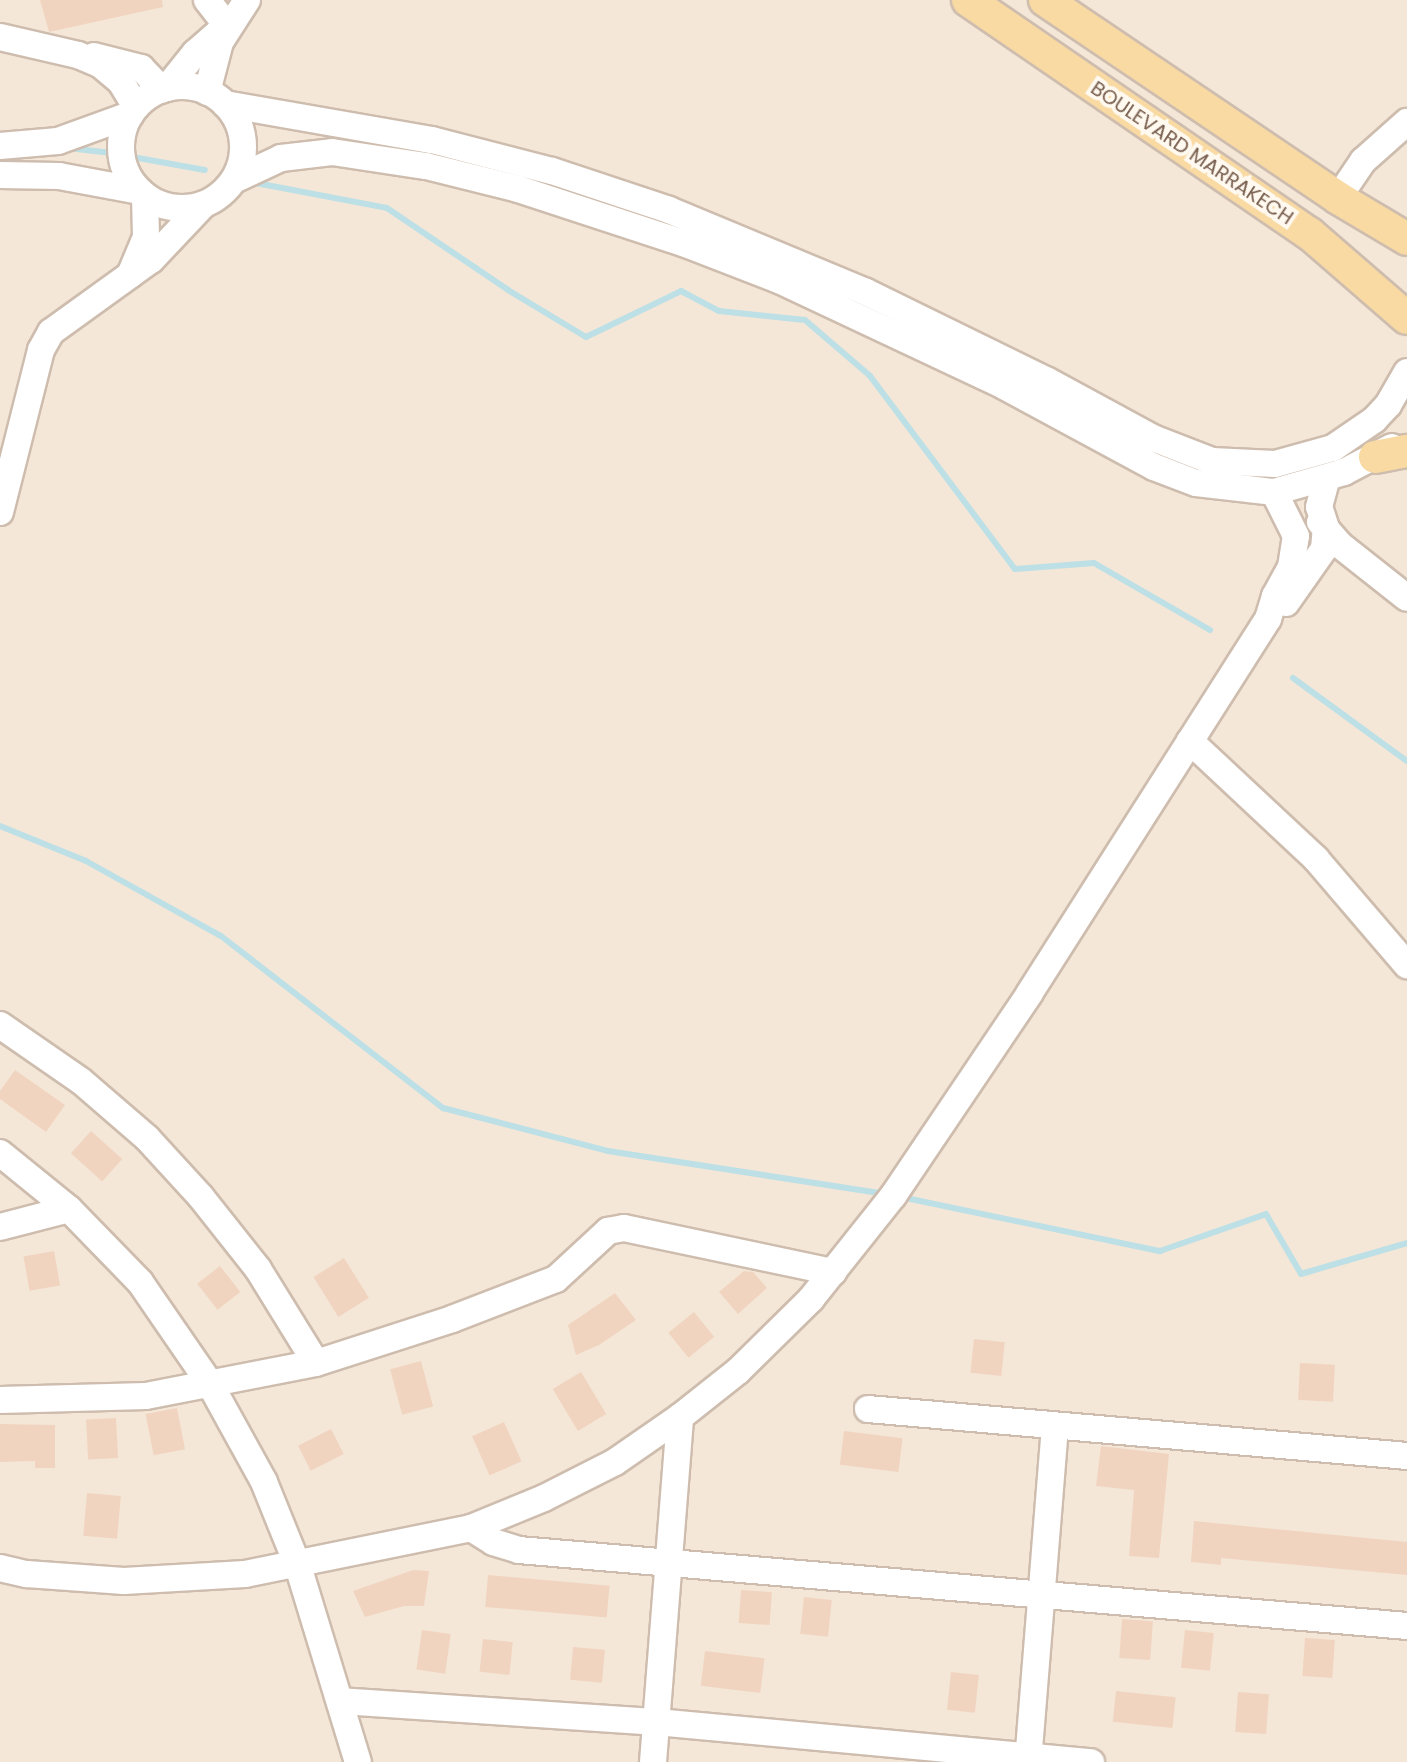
<!DOCTYPE html>
<html>
<head>
<meta charset="utf-8">
<style>
	body { margin:0 }
	#map { position:relative; width:1407px; height:1762px; overflow:hidden; background:#fcf5e8; font-family:Poppins,sans-serif }
	div>[style] { position:absolute }
	.residential>* { inset:0; background:#f4e7d7; transform-origin:0 0 }
	.stream>* { height:6px; margin:-3px; padding:0 3px; transform-origin:3px; border-radius:3px; background:#bddfe6 }
	.building>* { inset:0; background:#f1d4c0; transform-origin:0 0 }
	.roads { filter:drop-shadow(2px 0 #cebdae) drop-shadow(-2px 0 #cebdae) drop-shadow(0 2px #cebdae) drop-shadow(0 -2px #cebdae) }
	.minor>* { height:26px; margin:-13px; padding:0 13px; transform-origin:13px; border-radius:13px; background:#fff }
	.minor>.ring { margin:-13px; padding:0; box-sizing:content-box; background:none; border:26px solid #fff; border-radius:50% }
	.major>* { height:32px; margin:-16px; padding:0 16px; transform-origin:16px; border-radius:16px; background:#f9daa3 }
	span { translate:-50% -50%; white-space:nowrap; text-align:center; line-height:1.15; -webkit-text-stroke:8px #fff9ef; paint-order:stroke }
	.street-label { font-size:20px; color:#765c4c }
</style>
</head>
<body>
<div id="map">
	<div class="residential">
		<i style="left:0;top:0;width:1407px;height:1762px"></i>
	</div>
	<div class="stream">
		<i style="left:68px;top:148px;width:44px;rotate:6.5deg"></i>
		<i style="left:127px;top:156px;width:79px;rotate:10.2deg"></i>
		<i style="left:251px;top:182px;width:138px;rotate:10.8deg"></i>
		<i style="left:387px;top:208px;width:146px;rotate:34.1deg"></i>
		<i style="left:508px;top:290px;width:91px;rotate:31.1deg"></i>
		<i style="left:586px;top:337px;width:106px;rotate:-25.8deg"></i>
		<i style="left:681px;top:291px;width:43px;rotate:27.8deg"></i>
		<i style="left:719px;top:311px;width:86px;rotate:6deg"></i>
		<i style="left:805px;top:320px;width:86px;rotate:40.7deg"></i>
		<i style="left:870px;top:376px;width:241px;rotate:53.1deg"></i>
		<i style="left:1015px;top:569px;width:79px;rotate:-4.3deg"></i>
		<i style="left:1094px;top:563px;width:134px;rotate:30deg"></i>
		<i style="left:1293px;top:678px;width:141px;rotate:36.1deg"></i>
		<i style="left:0;top:826px;width:93px;rotate:22.1deg"></i>
		<i style="left:86px;top:861px;width:154px;rotate:29.1deg"></i>
		<i style="left:221px;top:936px;width:281px;rotate:37.8deg"></i>
		<i style="left:443px;top:1108px;width:171px;rotate:14.6deg"></i>
		<i style="left:608px;top:1151px;width:281px;rotate:8.8deg"></i>
		<i style="left:901px;top:1197px;width:265px;rotate:11.8deg"></i>
		<i style="left:1160px;top:1251px;width:112px;rotate:-19.2deg"></i>
		<i style="left:1266px;top:1214px;width:69px;rotate:59.7deg"></i>
		<i style="left:1301px;top:1274px;width:110px;rotate:-16.3deg"></i>
	</div>
	<div class="building">
		<i style="clip-path:polygon(40px 0,162px 0,163px 7px,49px 32px)"></i>
		<i style="clip-path:polygon(15px 1070px,65px 1105px,46px 1132px,0 1099px,0 1091px)"></i>
		<i style="left:91px;top:1131px;width:42px;height:30px;rotate:42deg"></i>
		<i style="left:54px;top:1251px;width:35px;height:31px;rotate:80deg"></i>
		<i style="left:344px;top:1258px;width:47px;height:36px;rotate:58deg"></i>
		<i style="left:220px;top:1266px;width:33px;height:29px;rotate:52deg"></i>
		<i style="clip-path:polygon(744px 1271px,753px 1272px,767px 1288px,738px 1314px,719px 1292px)"></i>
		<i style="clip-path:polygon(615px 1293px,636px 1320px,599px 1345px,576px 1355px,568px 1325px)"></i>
		<i style="left:694px;top:1312px;width:32px;height:33px;rotate:51deg"></i>
		<i style="left:974px;top:1339px;width:31px;height:34px;rotate:6deg"></i>
		<i style="left:421px;top:1361px;width:47px;height:32px;rotate:75deg"></i>
		<i style="left:1300px;top:1363px;width:35px;height:37px;rotate:3deg"></i>
		<i style="left:581px;top:1372px;width:49px;height:33px;rotate:59deg"></i>
		<i style="left:177px;top:1408px;width:42px;height:32px;rotate:79deg"></i>
		<i style="left:116px;top:1418px;width:40px;height:30px;rotate:87deg"></i>
		<i style="left:504px;top:1422px;width:43px;height:35px;rotate:66deg"></i>
		<i style="clip-path:polygon(0 1424px,55px 1425px,55px 1468px,35px 1468px,35px 1461px,0 1462px)"></i>
		<i style="left:331px;top:1429px;width:28px;height:37px;rotate:63deg"></i>
		<i style="left:844px;top:1431px;width:59px;height:34px;rotate:7deg"></i>
		<i style="clip-path:polygon(1101px 1446px,1169px 1454px,1159px 1558px,1129px 1556px,1134px 1490px,1096px 1486px)"></i>
		<i style="left:87px;top:1493px;width:34px;height:43px;rotate:5deg"></i>
		<i style="clip-path:polygon(1194px 1521px,1407px 1542px,1407px 1575px,1221px 1558px,1221px 1565px,1191px 1562px)"></i>
		<i style="clip-path:polygon(413px 1570px,429px 1571px,424px 1606px,404px 1606px,365px 1617px,353px 1591px)"></i>
		<i style="left:488px;top:1575px;width:122px;height:32px;rotate:5deg"></i>
		<i style="left:741px;top:1590px;width:31px;height:33px;rotate:4deg"></i>
		<i style="left:804px;top:1597px;width:28px;height:37px;rotate:6deg"></i>
		<i style="left:1122px;top:1619px;width:31px;height:39px;rotate:4deg"></i>
		<i style="left:422px;top:1630px;width:29px;height:40px;rotate:8deg"></i>
		<i style="left:1185px;top:1630px;width:29px;height:38px;rotate:6deg"></i>
		<i style="left:1305px;top:1638px;width:30px;height:38px;rotate:4deg"></i>
		<i style="left:483px;top:1639px;width:30px;height:33px;rotate:6deg"></i>
		<i style="left:573px;top:1647px;width:32px;height:33px;rotate:5deg"></i>
		<i style="left:705px;top:1651px;width:60px;height:35px;rotate:7deg"></i>
		<i style="left:951px;top:1672px;width:28px;height:38px;rotate:6deg"></i>
		<i style="left:1116px;top:1691px;width:60px;height:31px;rotate:6deg"></i>
		<i style="left:1238px;top:1692px;width:31px;height:40px;rotate:4deg"></i>
	</div>
	<div class="roads">
		<div class="minor">
			<i style="left:207px;top:0;width:33px;rotate:52deg"></i>
			<i style="left:0;top:37px;width:80px;rotate:13deg"></i>
			<i style="left:78px;top:55px;width:25px;rotate:23deg"></i>
			<i style="left:101px;top:65px;width:26px;rotate:40deg"></i>
			<i style="left:121px;top:82px;width:29px;rotate:59deg"></i>
			<i style="left:94px;top:56px;width:49px;rotate:14.3deg"></i>
			<i style="left:141px;top:68px;width:30px;rotate:46deg"></i>
			<i class="ring" style="left:121px;top:86px;width:96px;height:96px"></i>
			<i style="left:167px;top:88px;width:45px;rotate:-51.3deg"></i>
			<i style="left:195px;top:53px;width:38px;rotate:-41deg"></i>
			<i style="left:207px;top:92px;width:52px;rotate:-75.4deg"></i>
			<i style="left:220px;top:42px;width:50px;rotate:-57.3deg"></i>
			<i style="left:225px;top:104px;width:210px;rotate:9.9deg"></i>
			<i style="left:432px;top:140px;width:124px;rotate:14.5deg"></i>
			<i style="left:552px;top:171px;width:123px;rotate:18.4deg"></i>
			<i style="left:669px;top:210px;width:213px;rotate:22.6deg"></i>
			<i style="left:866px;top:292px;width:200px;rotate:26.1deg"></i>
			<i style="left:1046px;top:380px;width:122px;rotate:28.5deg"></i>
			<i style="left:1153px;top:438px;width:63px;rotate:21.3deg"></i>
			<i style="left:1212px;top:461px;width:63px;rotate:2.7deg"></i>
			<i style="left:1275px;top:464px;width:60px;rotate:-15.4deg"></i>
			<i style="left:1333px;top:448px;width:50px;rotate:-34.3deg"></i>
			<i style="left:1374px;top:420px;width:21px;rotate:-47deg"></i>
			<i style="left:1388px;top:405px;width:38px;rotate:-60deg"></i>
			<i style="left:0;top:146px;width:58px;rotate:-4.9deg"></i>
			<i style="left:58px;top:141px;width:77px;rotate:-19.9deg"></i>
			<i style="left:0;top:175px;width:59px;rotate:1deg"></i>
			<i style="left:59px;top:176px;width:82px;rotate:10.5deg"></i>
			<i style="left:234px;top:180px;width:52px;rotate:-25.1deg"></i>
			<i style="left:281px;top:158px;width:51px;rotate:-6.7deg"></i>
			<i style="left:332px;top:152px;width:95px;rotate:8.5deg"></i>
			<i style="left:426px;top:166px;width:95px;rotate:14deg"></i>
			<i style="left:518px;top:189px;width:177px;rotate:18.1deg"></i>
			<i style="left:686px;top:244px;width:100px;rotate:21.2deg"></i>
			<i style="left:779px;top:280px;width:249px;rotate:25.2deg"></i>
			<i style="left:1004px;top:386px;width:170px;rotate:28.4deg"></i>
			<i style="left:1154px;top:467px;width:45px;rotate:20.9deg"></i>
			<i style="left:1196px;top:483px;width:79px;rotate:6.6deg"></i>
			<i style="left:1274px;top:492px;width:73px;rotate:-15.9deg"></i>
			<i style="left:1344px;top:472px;width:54px;rotate:-27.5deg"></i>
			<i style="left:1338px;top:198px;width:45px;rotate:-56deg"></i>
			<i style="left:1363px;top:161px;width:59px;rotate:-41.6deg"></i>
			<i style="left:130px;top:275px;width:41px;rotate:-67.2deg"></i>
			<i style="left:146px;top:237px;width:41px;rotate:-91.4deg"></i>
			<i style="left:0;top:512px;width:167px;rotate:-75.8deg"></i>
			<i style="left:41px;top:350px;width:21px;rotate:-61deg"></i>
			<i style="left:51px;top:332px;width:123px;rotate:-35.8deg"></i>
			<i style="left:151px;top:260px;width:76px;rotate:-46.6deg"></i>
			<i style="left:1320px;top:522px;width:30px;rotate:49deg"></i>
			<i style="left:1340px;top:545px;width:85px;rotate:38.3deg"></i>
			<i style="left:1286px;top:603px;width:66px;rotate:-54.9deg"></i>
			<i style="left:1324px;top:549px;width:21px;rotate:-85deg"></i>
			<i style="left:1326px;top:528px;width:22px;rotate:-108deg"></i>
			<i style="left:1319px;top:507px;width:30px;rotate:-75deg"></i>
			<i style="left:1190px;top:741px;width:173px;rotate:43.1deg"></i>
			<i style="left:1316px;top:859px;width:140px;rotate:49.4deg"></i>
			<i style="left:0;top:1025px;width:98px;rotate:34.7deg"></i>
			<i style="left:81px;top:1081px;width:87px;rotate:40.8deg"></i>
			<i style="left:147px;top:1138px;width:80px;rotate:47.5deg"></i>
			<i style="left:201px;top:1197px;width:92px;rotate:51.6deg"></i>
			<i style="left:258px;top:1269px;width:110px;rotate:58.3deg"></i>
			<i style="left:0;top:1153px;width:89px;rotate:39.1deg"></i>
			<i style="left:69px;top:1209px;width:102px;rotate:45.8deg"></i>
			<i style="left:140px;top:1282px;width:124px;rotate:55.5deg"></i>
			<i style="left:210px;top:1384px;width:112px;rotate:61.1deg"></i>
			<i style="left:264px;top:1482px;width:91px;rotate:68deg"></i>
			<i style="left:298px;top:1566px;width:205px;rotate:73deg"></i>
			<i style="left:0;top:1227px;width:71px;rotate:-14.6deg"></i>
			<i style="left:0;top:1400px;width:146px;rotate:-1.6deg"></i>
			<i style="left:146px;top:1396px;width:173px;rotate:-11deg"></i>
			<i style="left:316px;top:1363px;width:143px;rotate:-17.9deg"></i>
			<i style="left:452px;top:1319px;width:111px;rotate:-21deg"></i>
			<i style="left:556px;top:1279px;width:71px;rotate:-42.7deg"></i>
			<i style="left:608px;top:1231px;width:16px;rotate:-11deg"></i>
			<i style="left:624px;top:1228px;width:214px;rotate:11.9deg"></i>
			<i style="left:868px;top:1409px;width:541px;rotate:4.98deg"></i>
			<i style="left:471px;top:1528px;width:26px;rotate:32deg"></i>
			<i style="left:493px;top:1542px;width:27px;rotate:17deg"></i>
			<i style="left:519px;top:1550px;width:891px;rotate:4.89deg"></i>
			<i style="left:0;top:1568px;width:28px;rotate:13deg"></i>
			<i style="left:27px;top:1574px;width:97px;rotate:4.1deg"></i>
			<i style="left:124px;top:1581px;width:121px;rotate:-3.3deg"></i>
			<i style="left:245px;top:1574px;width:231px;rotate:-11.5deg"></i>
			<i style="left:471px;top:1528px;width:79px;rotate:-22.3deg"></i>
			<i style="left:544px;top:1498px;width:80px;rotate:-26.9deg"></i>
			<i style="left:615px;top:1462px;width:79px;rotate:-34.7deg"></i>
			<i style="left:680px;top:1417px;width:74px;rotate:-38.4deg"></i>
			<i style="left:738px;top:1371px;width:103px;rotate:-44.6deg"></i>
			<i style="left:811px;top:1299px;width:132px;rotate:-51.5deg"></i>
			<i style="left:893px;top:1196px;width:244px;rotate:-56deg"></i>
			<i style="left:1029px;top:994px;width:445px;rotate:-57.5deg"></i>
			<i style="left:1268px;top:619px;width:24px;rotate:-73deg"></i>
			<i style="left:1275px;top:596px;width:33px;rotate:-61deg"></i>
			<i style="left:1291px;top:567px;width:31px;rotate:-81deg"></i>
			<i style="left:1296px;top:536px;width:49px;rotate:-116.6deg"></i>
			<i style="left:340px;top:1701px;width:317px;rotate:3.8deg"></i>
			<i style="left:656px;top:1722px;width:437px;rotate:5.3deg"></i>
			<i style="left:653px;top:1762px;width:346px;rotate:-85.5deg"></i>
			<i style="left:1028px;top:1762px;width:335px;rotate:-85.4deg"></i>
		</div>
		<div class="major">
			<i style="left:968px;top:0;width:414px;rotate:34.4deg"></i>
			<i style="left:1310px;top:234px;width:128px;rotate:40.9deg"></i>
			<i style="left:1045px;top:0;width:354px;rotate:34deg"></i>
			<i style="left:1338px;top:198px;width:80px;rotate:30.7deg"></i>
			<i style="left:1375px;top:457px;width:33px;rotate:-11deg"></i>
		</div>
	</div>
	<div class="street-label">
		<span style="left:1192px;top:153px;rotate:34deg">BOULEVARD MARRAKECH</span>
	</div>
</div>
</body>
</html>
